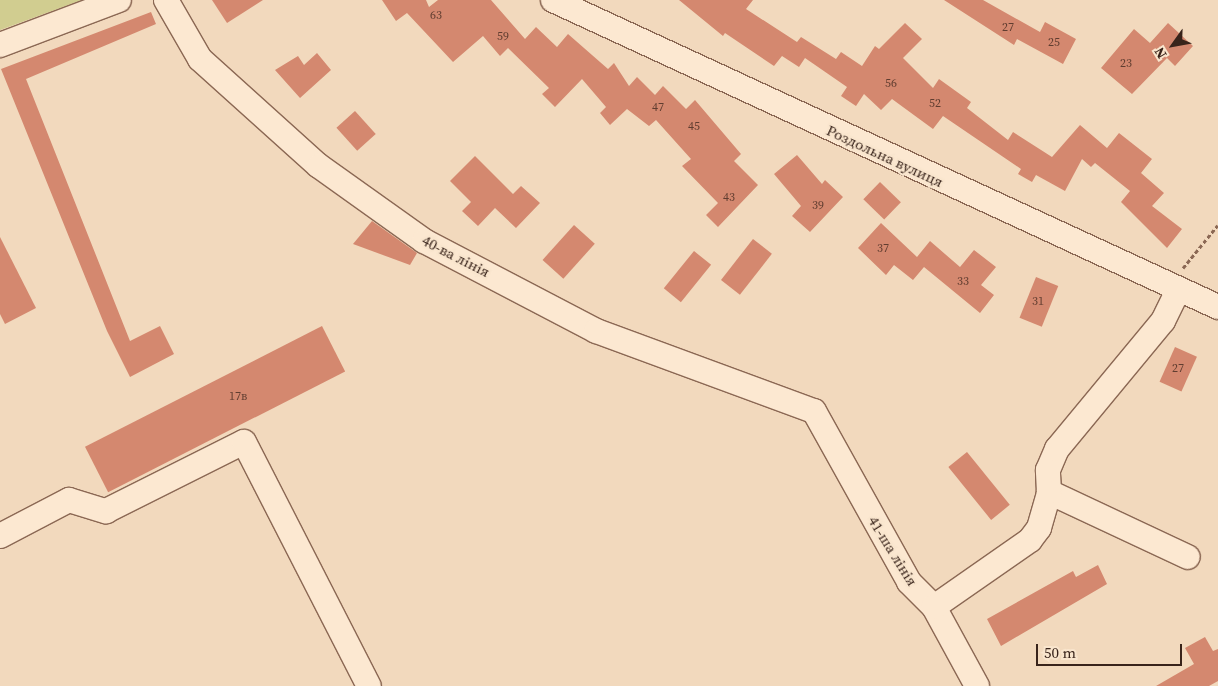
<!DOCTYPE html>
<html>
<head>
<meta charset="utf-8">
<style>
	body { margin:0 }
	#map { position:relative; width:1218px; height:686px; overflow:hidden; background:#f2d9bd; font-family:"Source Serif 4",serif }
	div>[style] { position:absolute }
	.green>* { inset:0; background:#d1cd90 }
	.building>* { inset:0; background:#d4886f; transform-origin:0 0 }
	.path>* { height:3px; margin-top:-1.5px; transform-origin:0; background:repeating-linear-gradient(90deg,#8b6854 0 4px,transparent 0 6.5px) }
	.roads { filter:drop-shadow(1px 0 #8b6854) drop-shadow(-1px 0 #8b6854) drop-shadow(0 1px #8b6854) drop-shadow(0 -1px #8b6854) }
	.minor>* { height:24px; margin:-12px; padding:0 12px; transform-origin:12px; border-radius:12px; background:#fce8d1 }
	span { translate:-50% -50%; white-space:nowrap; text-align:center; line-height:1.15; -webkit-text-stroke:4.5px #f9e5cd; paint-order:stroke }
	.number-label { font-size:12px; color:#603d30 }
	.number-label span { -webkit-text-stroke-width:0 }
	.street-label { font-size:15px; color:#39241b }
	.north { position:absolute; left:1148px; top:20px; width:50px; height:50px; -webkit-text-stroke:4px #f9e5cd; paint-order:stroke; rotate:238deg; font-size:14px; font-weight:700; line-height:20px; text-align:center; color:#39241b }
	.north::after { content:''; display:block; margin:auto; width:18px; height:22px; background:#39241b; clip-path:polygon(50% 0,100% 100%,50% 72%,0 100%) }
	.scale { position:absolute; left:1036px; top:644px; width:146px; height:22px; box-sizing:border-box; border:2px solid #39241b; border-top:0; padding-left:6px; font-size:15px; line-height:18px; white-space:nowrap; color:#39241b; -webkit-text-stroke:4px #f9e5cd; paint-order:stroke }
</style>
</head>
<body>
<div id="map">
	<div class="green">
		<i style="clip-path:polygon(0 0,82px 0,0 30px)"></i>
	</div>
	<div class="building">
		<i style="clip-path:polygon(212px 0,263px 0,227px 23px)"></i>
		<i style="clip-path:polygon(382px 0,426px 0,429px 7px,438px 0,491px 0,525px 39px,536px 27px,557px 47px,568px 34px,608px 69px,614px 63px,629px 86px,637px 77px,655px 95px,663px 86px,686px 109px,695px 100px,741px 154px,734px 161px,758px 185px,718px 227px,706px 215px,718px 203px,682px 166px,691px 159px,656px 120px,649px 126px,627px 109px,610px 125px,600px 113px,606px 107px,582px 79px,555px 107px,542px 94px,549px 88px,508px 48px,500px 56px,483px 36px,453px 62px,407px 13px,396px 21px)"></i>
		<i style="clip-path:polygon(679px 0,753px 0,746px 9px,797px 42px,801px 37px,836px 59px,841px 52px,862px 66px,875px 46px,879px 49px,905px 23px,922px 39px,903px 58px,933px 88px,939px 79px,971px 102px,967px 108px,1008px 140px,1013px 132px,1052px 157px,1080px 125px,1107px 148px,1119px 133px,1152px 159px,1141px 173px,1164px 193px,1152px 206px,1182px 229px,1167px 248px,1121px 202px,1130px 191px,1095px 163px,1091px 167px,1082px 159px,1065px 191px,1036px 175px,1032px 182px,1018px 174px,1021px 169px,943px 116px,933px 129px,892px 99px,881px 110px,864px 94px,856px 106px,841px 96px,847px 87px,805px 58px,799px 67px,782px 56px,774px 66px,725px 33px,723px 36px)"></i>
		<i style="clip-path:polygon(944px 0,983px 0,1040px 32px,1045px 22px,1076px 39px,1063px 64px,1017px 39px,1014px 45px)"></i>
		<i style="clip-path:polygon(151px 12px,156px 24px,26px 79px,130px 341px,160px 326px,174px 354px,130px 377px,107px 331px,1px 69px)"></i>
		<i style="clip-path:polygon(1168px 23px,1193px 46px,1175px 66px,1167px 58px,1132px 94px,1101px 68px,1134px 29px,1150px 43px)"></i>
		<i style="clip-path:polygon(317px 53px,331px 70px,300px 98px,275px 70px,298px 56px,304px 65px)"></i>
		<i style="left:355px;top:111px;width:31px;height:25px;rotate:48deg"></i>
		<i style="clip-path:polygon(797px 155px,822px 184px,825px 180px,843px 197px,810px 232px,792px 216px,801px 206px,774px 174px)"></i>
		<i style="clip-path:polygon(475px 156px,513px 194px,521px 186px,540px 203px,516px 228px,495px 208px,478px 226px,462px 211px,471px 202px,450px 181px)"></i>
		<i style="left:880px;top:182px;width:29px;height:24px;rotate:44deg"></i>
		<i style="clip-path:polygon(372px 221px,417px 253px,410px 265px,353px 244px)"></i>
		<i style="clip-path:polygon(881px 223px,917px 257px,930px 241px,960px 267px,974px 250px,996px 267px,981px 285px,994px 295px,980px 313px,924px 267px,913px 280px,894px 265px,886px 275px,858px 248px)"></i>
		<i style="left:574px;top:225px;width:28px;height:47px;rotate:42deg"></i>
		<i style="clip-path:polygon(0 237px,36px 308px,5px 324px,0 314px)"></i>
		<i style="left:753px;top:239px;width:24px;height:52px;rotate:38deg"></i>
		<i style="left:694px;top:251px;width:22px;height:48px;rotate:39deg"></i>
		<i style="left:1036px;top:277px;width:24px;height:44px;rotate:22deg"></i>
		<i style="left:322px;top:326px;width:51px;height:266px;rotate:63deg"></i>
		<i style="left:1175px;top:347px;width:24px;height:38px;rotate:24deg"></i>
		<i style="left:967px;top:452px;width:68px;height:24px;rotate:51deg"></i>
		<i style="clip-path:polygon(1098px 565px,1107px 584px,1001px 646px,987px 619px,1073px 571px,1076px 577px)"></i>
		<i style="clip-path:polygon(1205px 637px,1213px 651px,1218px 649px,1218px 681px,1209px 686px,1156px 686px,1194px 664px,1185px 648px)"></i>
	</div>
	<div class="path">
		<i style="left:1183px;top:268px;width:55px;rotate:-50.9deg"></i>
	</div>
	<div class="roads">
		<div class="minor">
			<i style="left:166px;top:0;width:68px;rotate:60deg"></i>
			<i style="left:200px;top:59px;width:160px;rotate:42deg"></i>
			<i style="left:319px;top:166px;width:129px;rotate:35.5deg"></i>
			<i style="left:424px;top:241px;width:194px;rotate:27.6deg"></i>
			<i style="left:596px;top:331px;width:232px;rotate:20.2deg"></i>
			<i style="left:814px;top:411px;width:196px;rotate:60.9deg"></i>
			<i style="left:909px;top:582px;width:35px;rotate:45deg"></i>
			<i style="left:934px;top:607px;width:90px;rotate:61.4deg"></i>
			<i style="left:553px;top:0;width:732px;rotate:24.78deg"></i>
			<i style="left:0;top:45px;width:127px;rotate:-20.7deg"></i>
			<i style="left:1049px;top:492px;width:153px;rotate:25.1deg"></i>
			<i style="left:0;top:536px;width:78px;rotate:-27.6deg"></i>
			<i style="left:69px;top:500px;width:39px;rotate:17deg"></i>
			<i style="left:106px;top:511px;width:154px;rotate:-26.6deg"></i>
			<i style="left:244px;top:442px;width:274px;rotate:62.9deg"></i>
			<i style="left:934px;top:607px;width:117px;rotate:-34.9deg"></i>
			<i style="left:1030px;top:540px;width:15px;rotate:-53deg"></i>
			<i style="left:1039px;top:528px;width:37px;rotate:-74deg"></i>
			<i style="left:1049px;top:492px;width:22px;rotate:-93deg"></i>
			<i style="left:1048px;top:470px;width:23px;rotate:-67deg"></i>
			<i style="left:1057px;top:449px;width:166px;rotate:-50.4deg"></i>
			<i style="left:1163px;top:321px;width:34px;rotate:-64deg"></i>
		</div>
	</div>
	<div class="number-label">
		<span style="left:436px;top:16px">63</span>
		<span style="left:1008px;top:28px">27</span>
		<span style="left:503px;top:37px">59</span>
		<span style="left:1054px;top:43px">25</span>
		<span style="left:1126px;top:64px">23</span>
		<span style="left:891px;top:84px">56</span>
		<span style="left:935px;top:104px">52</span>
		<span style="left:658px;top:108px">47</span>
		<span style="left:694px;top:127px">45</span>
		<span style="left:729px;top:198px">43</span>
		<span style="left:818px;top:206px">39</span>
		<span style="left:883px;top:249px">37</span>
		<span style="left:963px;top:282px">33</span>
		<span style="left:1038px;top:302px">31</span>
		<span style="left:1178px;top:369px">27</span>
		<span style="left:238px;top:397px">17в</span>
	</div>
	<div class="street-label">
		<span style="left:885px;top:156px;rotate:25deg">Роздольна вулиця</span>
		<span style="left:456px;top:256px;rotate:27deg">40-ва лінія</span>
		<span style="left:893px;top:551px;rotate:58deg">41-ша лінія</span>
	</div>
	<div class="north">N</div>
	<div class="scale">50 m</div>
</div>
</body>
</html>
